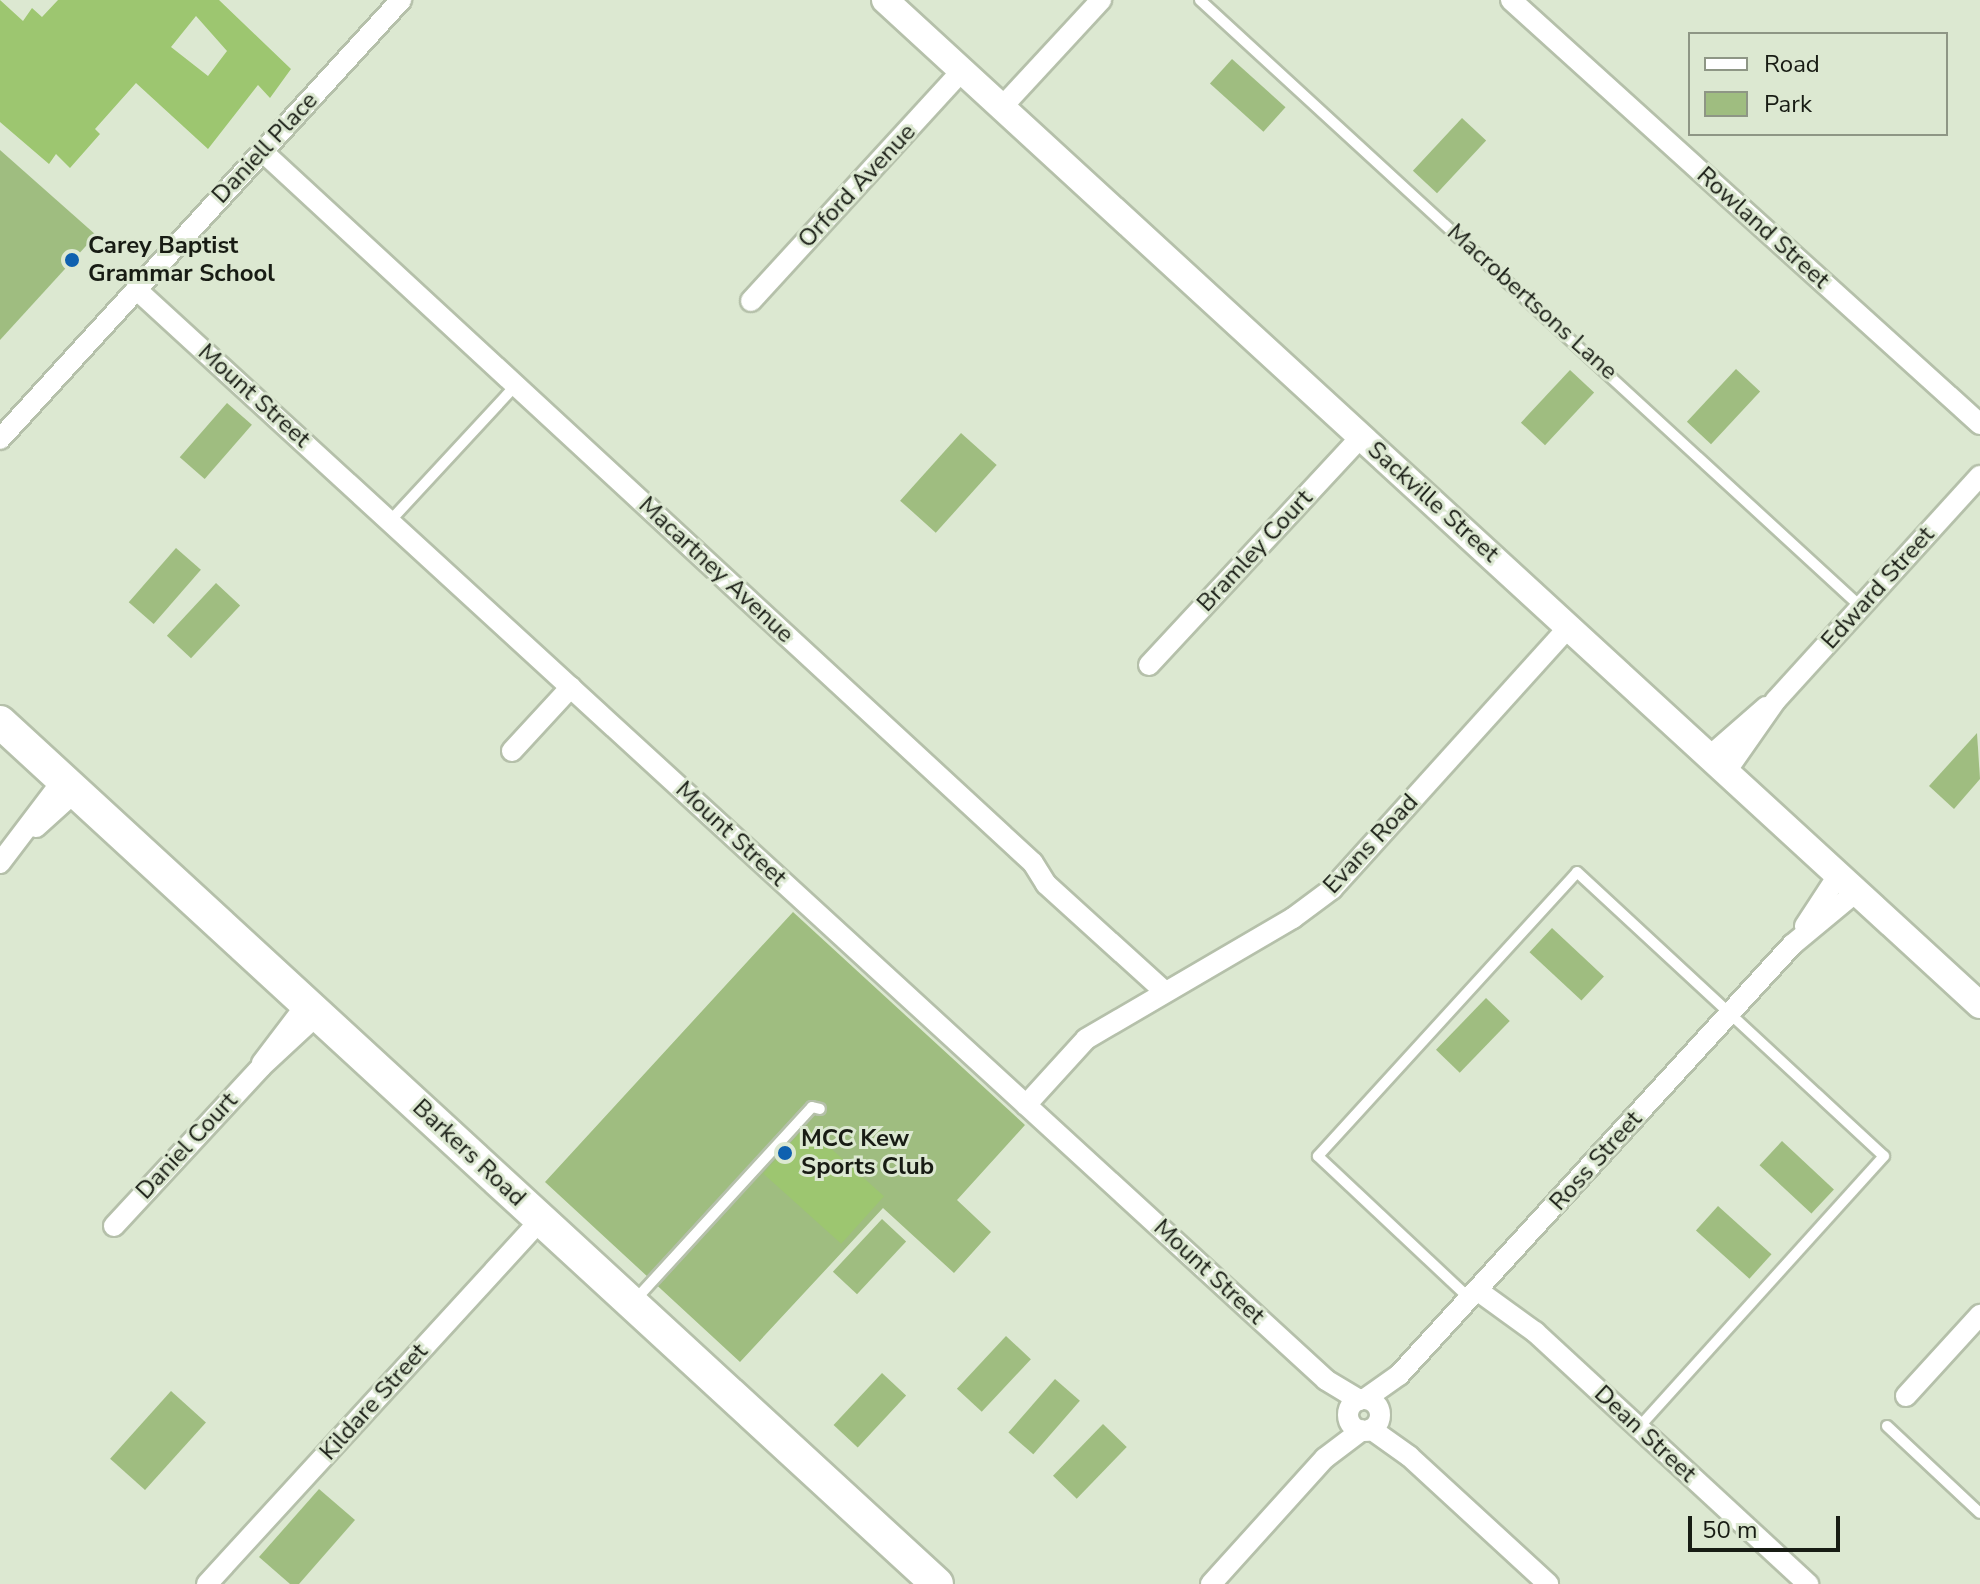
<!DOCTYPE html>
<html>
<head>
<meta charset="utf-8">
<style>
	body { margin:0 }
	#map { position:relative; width:1980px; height:1584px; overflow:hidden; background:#dce8d1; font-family:"Nunito Sans",sans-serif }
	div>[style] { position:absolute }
	.green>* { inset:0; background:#9fbd80; transform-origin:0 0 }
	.building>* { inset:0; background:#9dc670; transform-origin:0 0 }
	.roads { filter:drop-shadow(2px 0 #b5c0aa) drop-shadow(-2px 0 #b5c0aa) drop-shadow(0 2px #b5c0aa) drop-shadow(0 -2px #b5c0aa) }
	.service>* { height:10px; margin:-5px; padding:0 5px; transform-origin:5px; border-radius:5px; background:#fff }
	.minor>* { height:20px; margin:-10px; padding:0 10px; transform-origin:10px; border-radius:10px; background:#fff }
	.minor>.ring { margin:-10px; padding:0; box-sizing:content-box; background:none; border:20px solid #fff; border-radius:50% }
	.tertiary>* { height:26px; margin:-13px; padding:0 13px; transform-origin:13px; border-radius:13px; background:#fff }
	.primary>* { height:32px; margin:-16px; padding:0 16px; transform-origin:16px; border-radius:16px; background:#fff }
	.dots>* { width:22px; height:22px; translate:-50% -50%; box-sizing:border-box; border:4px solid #dce8d1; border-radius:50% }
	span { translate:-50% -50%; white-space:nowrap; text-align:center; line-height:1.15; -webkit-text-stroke:6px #dce8d1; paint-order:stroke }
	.street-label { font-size:24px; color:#181c14 }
	.poi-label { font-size:24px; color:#181c14; font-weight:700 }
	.left { translate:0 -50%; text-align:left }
	.legend { position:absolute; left:1688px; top:32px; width:260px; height:104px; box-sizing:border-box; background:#dce8d1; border:2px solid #8e9685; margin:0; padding:10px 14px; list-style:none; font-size:24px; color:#181c14 }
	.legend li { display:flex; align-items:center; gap:16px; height:40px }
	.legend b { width:40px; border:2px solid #8e9685 }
	.scale { position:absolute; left:1688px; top:1516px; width:152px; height:36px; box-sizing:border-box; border:4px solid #181c14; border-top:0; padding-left:10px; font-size:24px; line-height:28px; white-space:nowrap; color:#181c14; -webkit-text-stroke:6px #dce8d1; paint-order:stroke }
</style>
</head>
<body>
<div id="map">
	<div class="green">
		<i style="left:1232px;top:59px;width:72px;height:33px;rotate:42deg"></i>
		<i style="left:1462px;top:118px;width:33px;height:72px;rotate:43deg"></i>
		<i style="clip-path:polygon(0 150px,96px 235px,0 340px)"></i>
		<i style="left:1736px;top:369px;width:33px;height:72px;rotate:43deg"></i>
		<i style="left:1570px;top:370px;width:33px;height:72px;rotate:43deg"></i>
		<i style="left:227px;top:403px;width:33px;height:72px;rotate:41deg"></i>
		<i style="left:961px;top:433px;width:48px;height:91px;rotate:42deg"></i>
		<i style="left:176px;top:548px;width:33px;height:72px;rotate:41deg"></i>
		<i style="left:216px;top:583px;width:33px;height:72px;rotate:43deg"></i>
		<i style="clip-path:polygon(1977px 733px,1980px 779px,1954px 809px,1929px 786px)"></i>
		<i style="clip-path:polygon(793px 912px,1025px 1125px,957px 1200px,991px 1232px,954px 1273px,883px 1208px,740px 1362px,545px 1182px)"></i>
		<i style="left:1552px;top:928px;width:71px;height:33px;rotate:43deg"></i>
		<i style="left:1486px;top:998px;width:33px;height:72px;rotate:44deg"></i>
		<i style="left:1782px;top:1141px;width:71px;height:33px;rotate:43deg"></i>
		<i style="left:1718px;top:1206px;width:72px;height:33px;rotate:42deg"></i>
		<i style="left:882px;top:1219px;width:33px;height:72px;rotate:43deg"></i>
		<i style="left:1006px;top:1336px;width:34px;height:72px;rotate:43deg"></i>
		<i style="left:882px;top:1373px;width:33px;height:71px;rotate:43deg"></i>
		<i style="left:1055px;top:1379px;width:33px;height:71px;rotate:41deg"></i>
		<i style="left:171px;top:1391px;width:47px;height:91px;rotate:42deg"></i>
		<i style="left:1103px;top:1424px;width:33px;height:72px;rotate:44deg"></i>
		<i style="clip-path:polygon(319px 1489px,355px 1520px,299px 1584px,290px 1584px,259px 1557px)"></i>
	</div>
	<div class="building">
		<i style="clip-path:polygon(evenodd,0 0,23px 21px,32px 8px,42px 17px,58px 0,219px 0,291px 69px,270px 98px,258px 85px,208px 149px,136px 83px,95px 129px,100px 134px,70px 168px,56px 154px,49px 164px,0 122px,0 0,196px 16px,227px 51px,208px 76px,171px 47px,196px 16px)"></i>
		<i style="left:806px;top:1126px;width:105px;height:64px;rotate:42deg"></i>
	</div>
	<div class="roads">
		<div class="service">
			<i style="left:1200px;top:0;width:897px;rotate:42.56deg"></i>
			<i style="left:391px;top:520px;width:183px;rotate:-47.2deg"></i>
			<i style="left:1469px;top:1298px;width:207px;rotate:-136.8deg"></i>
			<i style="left:1318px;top:1156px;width:384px;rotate:-47.6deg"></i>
			<i style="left:1577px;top:872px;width:418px;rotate:42.8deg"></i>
			<i style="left:1884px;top:1156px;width:367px;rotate:132.1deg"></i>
			<i style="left:636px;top:1299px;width:260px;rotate:-47.5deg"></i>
			<i style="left:812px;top:1107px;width:8px;rotate:14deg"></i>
			<i style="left:1887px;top:1426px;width:127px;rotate:43.1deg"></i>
		</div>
		<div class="minor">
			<i style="left:1511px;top:0;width:632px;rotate:42.12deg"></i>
			<i style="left:1002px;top:107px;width:146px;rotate:-47.2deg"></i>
			<i style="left:262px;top:151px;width:1049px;rotate:42.72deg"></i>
			<i style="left:1033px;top:863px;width:25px;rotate:58deg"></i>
			<i style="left:1046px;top:884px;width:161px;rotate:42.2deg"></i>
			<i style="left:136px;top:289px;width:1614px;rotate:42.51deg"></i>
			<i style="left:1326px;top:1380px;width:39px;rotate:31deg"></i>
			<i style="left:751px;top:301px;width:312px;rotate:-47.5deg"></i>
			<i style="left:0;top:439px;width:595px;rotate:-47.59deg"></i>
			<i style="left:1149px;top:665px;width:311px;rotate:-47.1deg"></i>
			<i style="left:512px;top:751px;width:87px;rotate:-47.3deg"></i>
			<i style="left:1711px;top:755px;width:73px;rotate:-41.1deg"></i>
			<i style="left:1727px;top:770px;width:85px;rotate:-55deg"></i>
			<i style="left:1776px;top:700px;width:303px;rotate:-47.7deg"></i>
			<i style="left:36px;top:827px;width:54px;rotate:-42deg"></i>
			<i style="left:0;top:863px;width:104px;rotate:-52.8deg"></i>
			<i style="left:1805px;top:926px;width:62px;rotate:-56.8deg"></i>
			<i style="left:262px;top:1063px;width:74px;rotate:-52.7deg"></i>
			<i style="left:1026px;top:1105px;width:89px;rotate:-47.7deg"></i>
			<i style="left:1086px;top:1039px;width:240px;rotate:-30.3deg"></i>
			<i style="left:1293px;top:918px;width:49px;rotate:-36.6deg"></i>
			<i style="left:1332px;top:889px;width:353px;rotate:-47.9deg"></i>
			<i style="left:114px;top:1226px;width:217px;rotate:-47.2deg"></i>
			<i style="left:261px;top:1067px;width:78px;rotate:-42.9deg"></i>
			<i style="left:1477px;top:1290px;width:72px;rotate:35.9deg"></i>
			<i style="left:1535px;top:1332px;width:372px;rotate:42.7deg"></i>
			<i style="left:1906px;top:1396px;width:110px;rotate:-47.6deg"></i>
			<i style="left:1365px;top:1399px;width:42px;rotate:-35.2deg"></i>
			<i style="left:1399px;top:1375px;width:583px;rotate:-47.57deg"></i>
			<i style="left:1792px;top:945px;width:85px;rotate:-39.7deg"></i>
			<i class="ring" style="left:1348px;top:1399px;width:12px;height:12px"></i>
			<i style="left:1371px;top:1429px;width:47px;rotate:35.4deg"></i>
			<i style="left:1409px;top:1456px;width:189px;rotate:42.6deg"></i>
			<i style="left:207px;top:1584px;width:495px;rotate:-47.5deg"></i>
			<i style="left:1211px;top:1584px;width:170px;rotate:-47.9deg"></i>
			<i style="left:1325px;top:1458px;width:46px;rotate:-37.1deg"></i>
		</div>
		<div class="tertiary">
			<i style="left:885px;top:0;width:1486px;rotate:42.55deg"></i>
		</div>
		<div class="primary">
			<i style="left:0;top:722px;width:1273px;rotate:42.61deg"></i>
		</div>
	</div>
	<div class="dots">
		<i style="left:72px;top:260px;background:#0e61af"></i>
		<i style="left:785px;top:1153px;background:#0e61af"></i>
	</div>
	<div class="street-label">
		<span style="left:265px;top:148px;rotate:-47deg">Daniell Place</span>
		<span style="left:857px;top:186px;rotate:-47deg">Orford Avenue</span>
		<span style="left:1763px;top:228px;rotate:42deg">Rowland Street</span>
		<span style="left:1532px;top:302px;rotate:42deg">Macrobertsons Lane</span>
		<span style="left:254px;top:396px;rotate:42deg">Mount Street</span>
		<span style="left:1433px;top:502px;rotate:42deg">Sackville Street</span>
		<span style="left:1255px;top:551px;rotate:-47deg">Bramley Court</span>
		<span style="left:716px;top:570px;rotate:43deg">Macartney Avenue</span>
		<span style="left:1878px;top:588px;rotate:-48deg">Edward Street</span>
		<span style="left:731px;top:834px;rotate:43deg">Mount Street</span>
		<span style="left:1371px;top:844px;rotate:-47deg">Evans Road</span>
		<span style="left:187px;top:1146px;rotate:-47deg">Daniel Court</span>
		<span style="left:469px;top:1153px;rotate:43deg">Barkers Road</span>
		<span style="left:1596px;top:1161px;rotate:-48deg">Ross Street</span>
		<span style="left:1209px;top:1272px;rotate:43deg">Mount Street</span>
		<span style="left:374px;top:1402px;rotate:-48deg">Kildare Street</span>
		<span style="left:1645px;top:1434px;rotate:43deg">Dean Street</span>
	</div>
	<div class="poi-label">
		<span class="left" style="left:88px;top:260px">Carey Baptist<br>Grammar School</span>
		<span class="left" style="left:801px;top:1153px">MCC Kew<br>Sports Club</span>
	</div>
	<ul class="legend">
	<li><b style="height:10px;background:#fff"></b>Road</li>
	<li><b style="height:22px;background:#9fbd80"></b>Park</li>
	</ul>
	<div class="scale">50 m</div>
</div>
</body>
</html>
